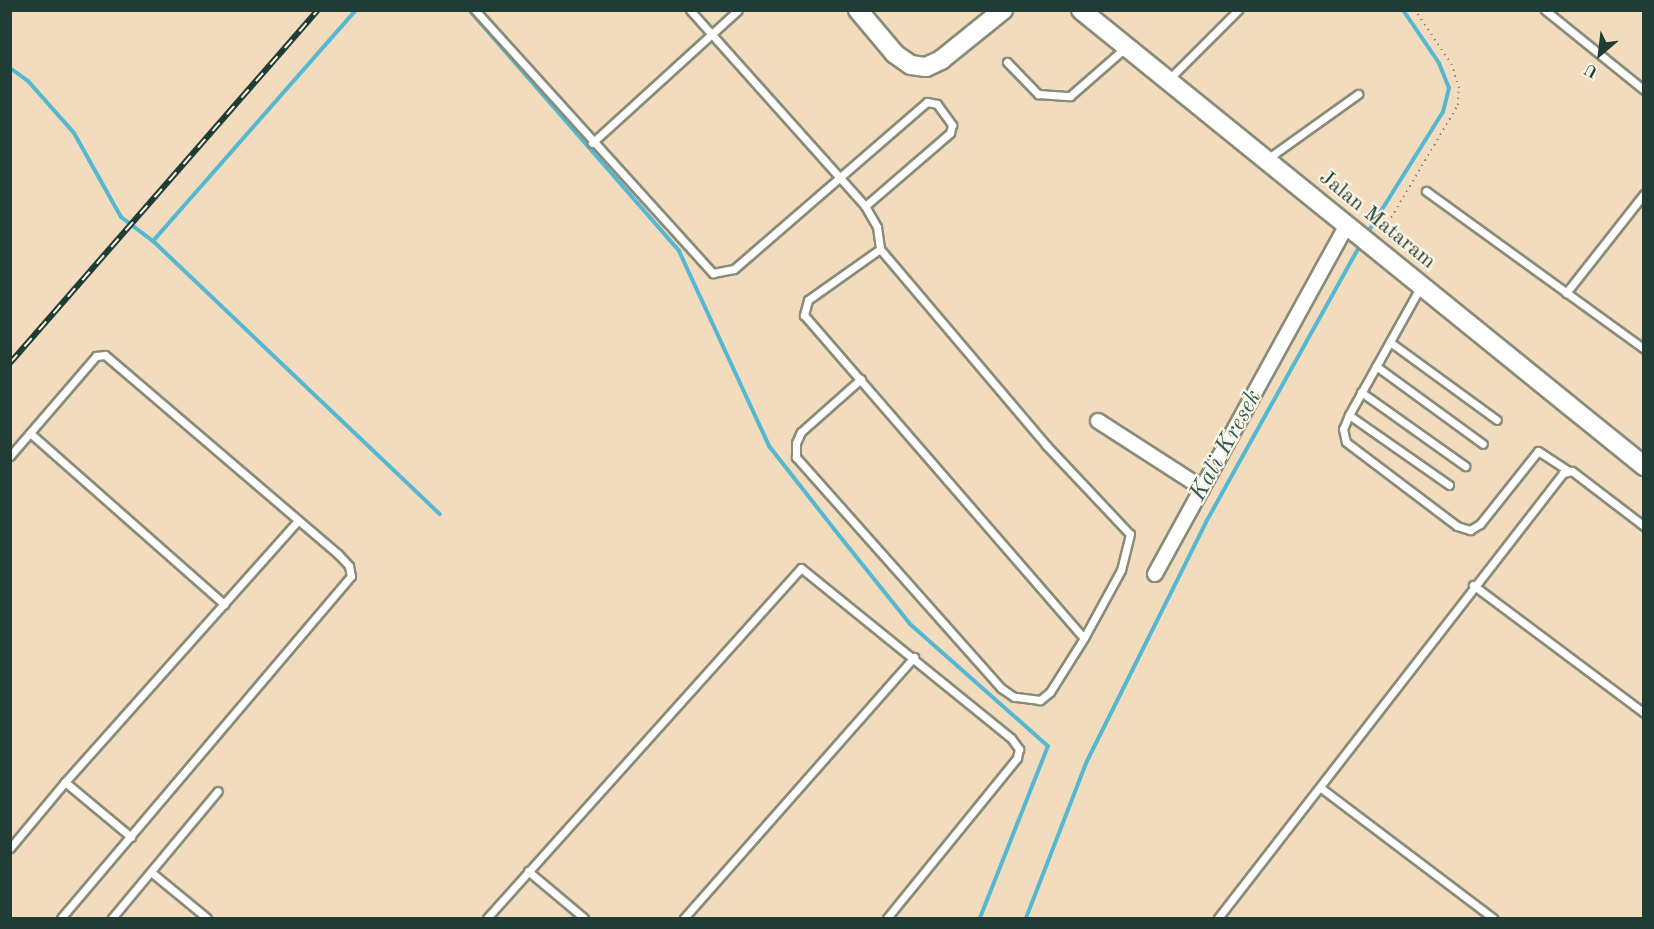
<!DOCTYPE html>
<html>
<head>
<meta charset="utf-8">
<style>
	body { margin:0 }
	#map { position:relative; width:1654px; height:929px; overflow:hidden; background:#f3dcbe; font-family:"Old Standard TT",serif }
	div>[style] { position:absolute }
	.stream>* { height:4px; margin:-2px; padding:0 2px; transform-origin:2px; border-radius:2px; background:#54b8d3 }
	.path>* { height:2px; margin-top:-1px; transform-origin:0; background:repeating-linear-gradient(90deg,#898c79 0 1.5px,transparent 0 6px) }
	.roads { filter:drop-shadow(2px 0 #898c79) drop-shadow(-2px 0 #898c79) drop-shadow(0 2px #898c79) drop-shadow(0 -2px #898c79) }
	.lane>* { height:7px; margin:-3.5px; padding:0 3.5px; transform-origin:3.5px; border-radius:3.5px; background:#fff }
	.street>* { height:14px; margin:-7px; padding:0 7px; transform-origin:7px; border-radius:7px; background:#fff }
	.secondary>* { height:18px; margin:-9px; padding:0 9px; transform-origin:9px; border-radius:9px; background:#fff }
	.rail>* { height:6px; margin-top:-3px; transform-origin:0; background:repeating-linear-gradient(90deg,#fcf5e5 0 11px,#1f3d34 0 22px); box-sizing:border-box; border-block:2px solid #1f3d34 }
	span { translate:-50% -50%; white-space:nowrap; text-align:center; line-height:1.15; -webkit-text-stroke:4.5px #fcf5e5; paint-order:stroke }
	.street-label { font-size:22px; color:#1f3d34 }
	.water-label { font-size:24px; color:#2c5c5c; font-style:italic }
	.frame { position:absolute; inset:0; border:12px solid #1f3d34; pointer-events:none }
	.north { position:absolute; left:1570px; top:24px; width:60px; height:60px; -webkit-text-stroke:4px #fcf5e5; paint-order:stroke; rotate:208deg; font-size:16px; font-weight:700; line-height:24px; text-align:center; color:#1f3d34 }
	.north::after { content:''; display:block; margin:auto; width:21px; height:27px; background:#1f3d34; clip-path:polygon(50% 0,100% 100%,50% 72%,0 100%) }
</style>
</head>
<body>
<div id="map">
	<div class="stream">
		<i style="left:469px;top:10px;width:320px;rotate:48.9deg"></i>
		<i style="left:679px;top:251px;width:215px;rotate:65.2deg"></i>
		<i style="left:769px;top:446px;width:105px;rotate:51.9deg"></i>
		<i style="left:834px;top:529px;width:122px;rotate:51.3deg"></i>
		<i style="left:910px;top:624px;width:184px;rotate:41.5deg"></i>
		<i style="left:1048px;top:746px;width:185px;rotate:111.6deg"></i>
		<i style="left:10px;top:68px;width:22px;rotate:36deg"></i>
		<i style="left:28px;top:81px;width:69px;rotate:48.5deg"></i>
		<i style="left:74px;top:133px;width:96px;rotate:60.8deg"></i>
		<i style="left:121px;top:217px;width:40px;rotate:37deg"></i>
		<i style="left:153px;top:241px;width:308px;rotate:-48.7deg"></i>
		<i style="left:1366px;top:235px;width:145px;rotate:-58deg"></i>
		<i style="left:1443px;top:112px;width:25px;rotate:-76deg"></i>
		<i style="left:1449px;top:88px;width:27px;rotate:-112deg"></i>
		<i style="left:1439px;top:63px;width:64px;rotate:-124.2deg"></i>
		<i style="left:153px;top:241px;width:396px;rotate:43.6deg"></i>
		<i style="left:1026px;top:918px;width:168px;rotate:-68.8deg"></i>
		<i style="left:1087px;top:761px;width:267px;rotate:-63.5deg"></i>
		<i style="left:1206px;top:522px;width:318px;rotate:-60.9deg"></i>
	</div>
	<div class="path">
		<i style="left:1382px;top:233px;width:149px;rotate:-59.3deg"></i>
		<i style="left:1458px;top:105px;width:17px;rotate:-87deg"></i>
		<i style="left:1459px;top:88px;width:24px;rotate:-107deg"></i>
		<i style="left:1452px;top:65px;width:66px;rotate:-123.9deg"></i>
	</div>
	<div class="roads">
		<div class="lane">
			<i style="left:475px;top:10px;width:355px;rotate:47.9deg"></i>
			<i style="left:713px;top:273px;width:21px;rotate:-11deg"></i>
			<i style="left:734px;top:269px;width:255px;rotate:-40.9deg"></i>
			<i style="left:927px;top:102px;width:10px;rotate:11deg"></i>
			<i style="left:937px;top:104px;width:26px;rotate:54deg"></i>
			<i style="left:952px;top:125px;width:8px;rotate:104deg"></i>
			<i style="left:950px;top:133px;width:112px;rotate:139.3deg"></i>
			<i style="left:690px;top:10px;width:263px;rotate:48.2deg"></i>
			<i style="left:865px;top:206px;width:24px;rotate:60deg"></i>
			<i style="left:877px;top:227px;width:22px;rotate:82deg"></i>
			<i style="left:880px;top:249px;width:257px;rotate:49.7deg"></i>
			<i style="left:1046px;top:445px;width:122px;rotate:46.7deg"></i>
			<i style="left:1130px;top:534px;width:37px;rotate:104deg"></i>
			<i style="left:1121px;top:570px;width:77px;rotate:118.6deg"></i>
			<i style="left:1084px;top:638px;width:64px;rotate:122.2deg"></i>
			<i style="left:1050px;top:692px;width:13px;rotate:141deg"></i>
			<i style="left:1040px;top:700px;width:26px;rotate:-173deg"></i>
			<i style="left:1014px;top:697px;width:16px;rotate:-145deg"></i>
			<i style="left:1001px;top:688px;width:309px;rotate:-131.6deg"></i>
			<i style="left:796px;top:457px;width:14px;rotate:-90deg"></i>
			<i style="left:796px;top:443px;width:12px;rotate:-66deg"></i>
			<i style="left:801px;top:432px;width:80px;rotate:-41.5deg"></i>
			<i style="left:1545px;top:10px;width:127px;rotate:38.9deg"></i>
			<i style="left:1007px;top:62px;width:45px;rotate:45.9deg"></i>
			<i style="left:1038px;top:94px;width:32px;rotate:4deg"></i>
			<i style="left:1070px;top:96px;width:73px;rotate:-41.1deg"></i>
			<i style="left:1169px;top:79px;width:98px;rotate:-45deg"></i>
			<i style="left:592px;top:143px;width:197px;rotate:-42.3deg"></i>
			<i style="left:1267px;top:159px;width:112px;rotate:-35.5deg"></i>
			<i style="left:1426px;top:191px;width:269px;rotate:35.9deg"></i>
			<i style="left:880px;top:249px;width:88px;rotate:144.7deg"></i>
			<i style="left:808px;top:300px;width:16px;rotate:105deg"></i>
			<i style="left:804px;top:315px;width:427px;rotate:49.1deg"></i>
			<i style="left:1421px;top:286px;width:148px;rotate:119.2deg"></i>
			<i style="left:1349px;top:415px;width:15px;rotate:113deg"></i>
			<i style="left:1343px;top:429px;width:13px;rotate:77deg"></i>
			<i style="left:1346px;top:442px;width:139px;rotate:37.1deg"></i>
			<i style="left:1457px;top:526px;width:14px;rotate:17deg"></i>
			<i style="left:1470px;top:530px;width:12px;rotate:-31deg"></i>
			<i style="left:1480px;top:524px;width:93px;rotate:-51.5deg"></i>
			<i style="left:1538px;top:451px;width:35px;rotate:33deg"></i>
			<i style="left:1566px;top:293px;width:126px;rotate:-51.8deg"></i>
			<i style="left:1390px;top:342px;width:132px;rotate:36.1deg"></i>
			<i style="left:1376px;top:366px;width:132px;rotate:36.1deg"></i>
			<i style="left:1361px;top:392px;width:128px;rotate:35.4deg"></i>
			<i style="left:1349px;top:415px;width:122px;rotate:35deg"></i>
			<i style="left:30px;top:433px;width:259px;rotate:41.4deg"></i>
			<i style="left:10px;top:456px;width:132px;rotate:-49.3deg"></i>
			<i style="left:96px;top:356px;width:9px;rotate:-6deg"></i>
			<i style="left:105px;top:355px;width:306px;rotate:40.5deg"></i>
			<i style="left:338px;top:554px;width:16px;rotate:47deg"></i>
			<i style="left:349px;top:566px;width:10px;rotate:79deg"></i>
			<i style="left:351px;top:576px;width:448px;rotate:130.3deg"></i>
			<i style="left:1473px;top:585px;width:214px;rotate:36.8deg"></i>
			<i style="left:65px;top:782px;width:86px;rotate:39.8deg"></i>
			<i style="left:1321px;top:788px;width:216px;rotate:37.1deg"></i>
			<i style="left:10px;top:848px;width:86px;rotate:-50.2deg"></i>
			<i style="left:65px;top:782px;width:348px;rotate:-48.3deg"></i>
			<i style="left:528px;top:871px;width:73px;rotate:40deg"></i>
			<i style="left:151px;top:872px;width:72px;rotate:39.4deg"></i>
			<i style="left:112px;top:918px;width:165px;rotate:-50.2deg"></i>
			<i style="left:487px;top:918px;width:470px;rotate:-48.1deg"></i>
			<i style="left:801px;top:568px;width:270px;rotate:39deg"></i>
			<i style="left:1011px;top:738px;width:14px;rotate:54deg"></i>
			<i style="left:1019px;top:749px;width:9px;rotate:103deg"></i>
			<i style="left:1017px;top:758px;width:206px;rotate:129.1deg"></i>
			<i style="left:684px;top:918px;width:348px;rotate:-48.6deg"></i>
			<i style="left:1218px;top:918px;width:563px;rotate:-52.21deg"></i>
			<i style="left:1563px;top:473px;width:9px;rotate:-13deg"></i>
			<i style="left:1572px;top:471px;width:91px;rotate:37.4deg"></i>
		</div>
		<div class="street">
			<i style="left:1098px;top:421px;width:124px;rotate:32.8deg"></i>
			<i style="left:1155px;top:574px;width:397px;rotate:-61.2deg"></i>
		</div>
		<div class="secondary">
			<i style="left:858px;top:10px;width:57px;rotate:49.9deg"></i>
			<i style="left:895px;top:54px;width:19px;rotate:35deg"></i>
			<i style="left:911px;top:65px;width:15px;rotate:8deg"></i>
			<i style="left:926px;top:67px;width:17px;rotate:-25deg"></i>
			<i style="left:941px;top:60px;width:80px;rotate:-38.9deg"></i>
			<i style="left:1081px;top:10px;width:725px;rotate:39.01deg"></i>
		</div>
	</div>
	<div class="rail">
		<i style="left:10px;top:363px;width:468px;rotate:-48.9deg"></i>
	</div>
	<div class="street-label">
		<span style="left:1377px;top:220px;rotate:39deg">Jalan Mataram</span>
	</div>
	<div class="water-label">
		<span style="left:1227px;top:446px;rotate:-61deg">Kali Kresek</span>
	</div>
	<div class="frame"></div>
	<div class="north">U</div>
</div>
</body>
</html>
